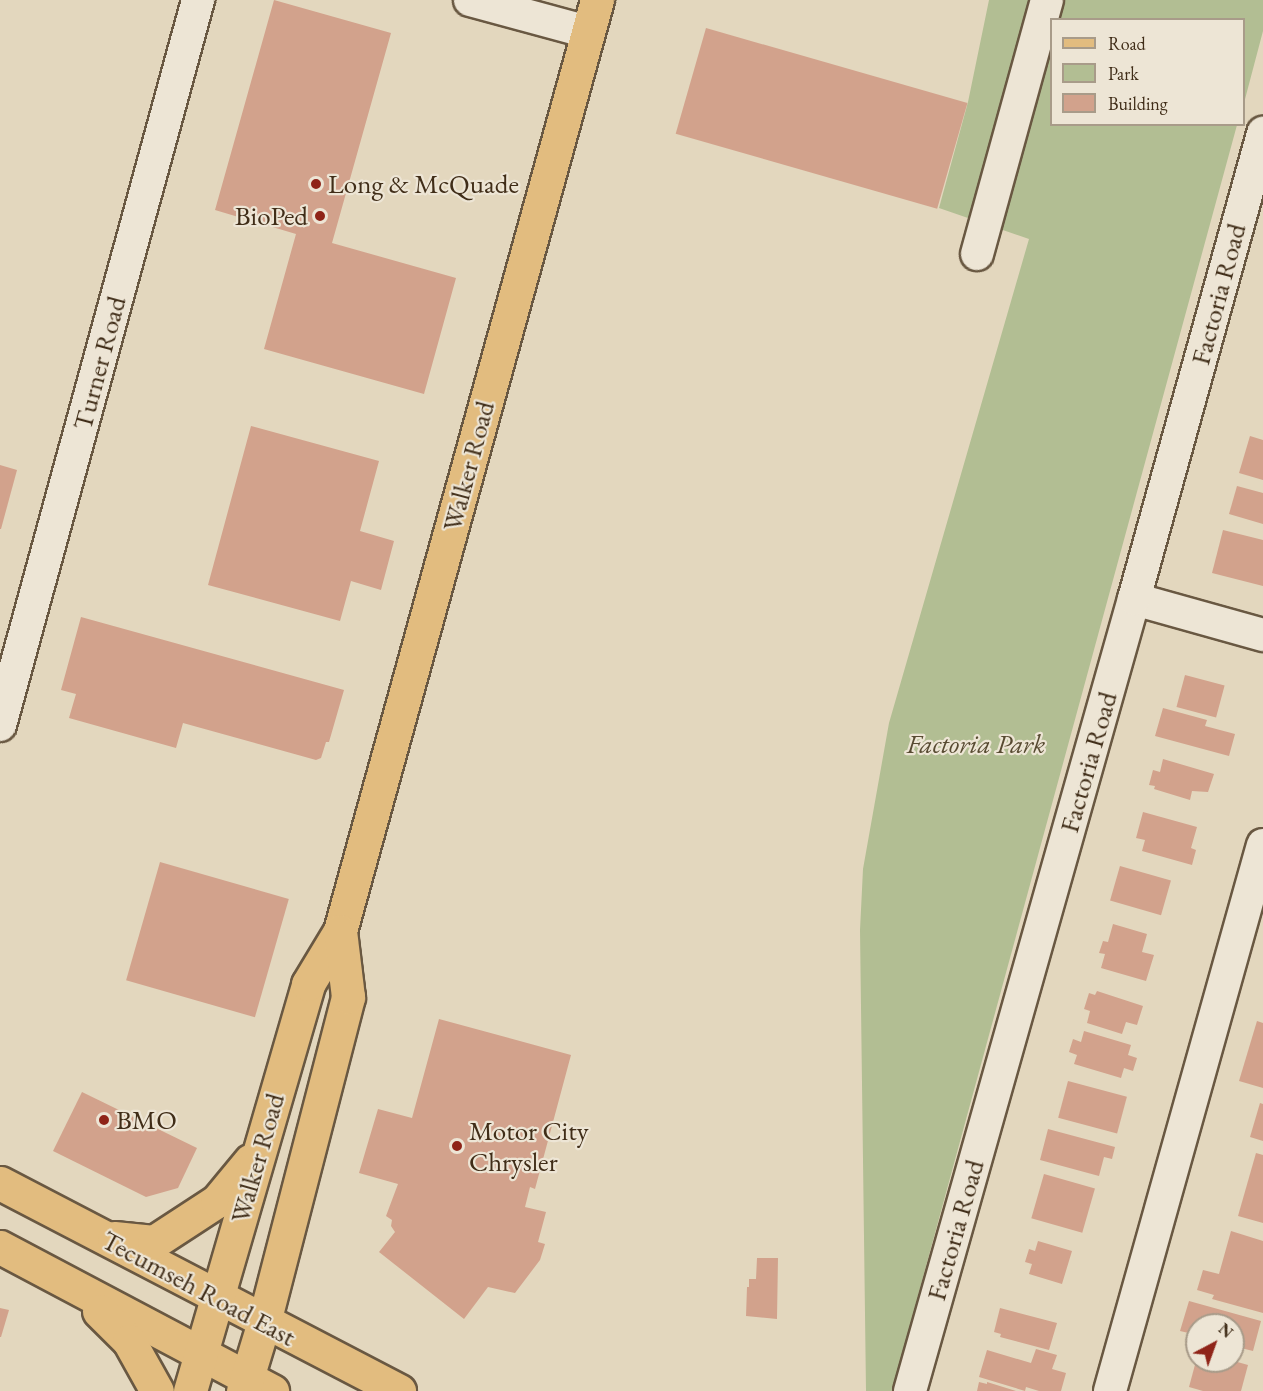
<!DOCTYPE html>
<html>
<head>
<meta charset="utf-8">
<style>
	body { margin:0 }
	#map { position:relative; width:1263px; height:1391px; overflow:hidden; background:#e3d7be; font-family:"EB Garamond",serif }
	div>[style] { position:absolute }
	.green>* { inset:0; background:#b2be93 }
	.building>* { inset:0; background:#d2a28c; transform-origin:0 0 }
	.roads { filter:drop-shadow(2px 0 #695842) drop-shadow(-2px 0 #695842) drop-shadow(0 2px #695842) drop-shadow(0 -2px #695842) }
	.minor>* { height:32px; margin:-16px; padding:0 16px; transform-origin:16px; border-radius:16px; background:#ede5d5 }
	.major>* { height:33px; margin:-16.5px; padding:0 16.5px; transform-origin:16.5px; border-radius:16.5px; background:#e2bc7f }
	.dots>* { width:16px; height:16px; translate:-50% -50%; box-sizing:border-box; border:3px solid #ede5d5; border-radius:50% }
	span { translate:-50% -50%; white-space:nowrap; text-align:center; line-height:1.15; -webkit-text-stroke:4.5px #ede5d5; paint-order:stroke }
	.poi-label { font-size:27px; color:#402d18 }
	.left { translate:0 -50%; text-align:left }
	.right { translate:-100% -50%; text-align:right }
	.street-label { font-size:27px; color:#402d18 }
	.park-label { font-size:27px; color:#574a31; font-style:italic }
	.legend { position:absolute; left:1050px; top:18px; width:195px; height:108px; box-sizing:border-box; background:#ede5d5; border:2px solid #a89b89; margin:0; padding:8px 10px; list-style:none; font-size:18px; color:#402d18 }
	.legend li { display:flex; align-items:center; gap:12px; height:30px }
	.legend b { width:30px; border:2px solid #a89b89 }
	.north { position:absolute; left:1185px; top:1313px; width:60px; height:60px; box-sizing:border-box; background:#ede5d5; border:2px solid #a89b89; border-radius:50%; rotate:41deg; font-size:16px; font-weight:700; line-height:24px; text-align:center; color:#402d18 }
	.north::after { content:''; display:block; margin:auto; width:21px; height:27px; background:#8f2418; clip-path:polygon(50% 0,100% 100%,50% 72%,0 100%) }
</style>
</head>
<body>
<div id="map">
	<div class="green">
		<i style="clip-path:polygon(989px 0,1263px 0,1263px 31px,1244px 103px,1244px 20px,1052px 20px,1052px 124px,1237px 125px,892px 1391px,866px 1391px,860px 930px,863px 869px,889px 723px,1029px 239px,939px 208px,968px 102px)"></i>
	</div>
	<div class="building">
		<i style="clip-path:polygon(274px 0,391px 33px,332px 243px,456px 278px,424px 394px,264px 349px,296px 234px,215px 210px)"></i>
		<i style="left:706px;top:28px;width:272px;height:110px;rotate:16deg"></i>
		<i style="clip-path:polygon(251px 426px,379px 461px,360px 531px,394px 541px,381px 590px,351px 581px,340px 621px,208px 585px)"></i>
		<i style="clip-path:polygon(1250px 436px,1263px 440px,1263px 480px,1239px 473px)"></i>
		<i style="clip-path:polygon(0 465px,17px 470px,1px 529px,0 529px)"></i>
		<i style="clip-path:polygon(1237px 486px,1263px 493px,1263px 524px,1229px 514px)"></i>
		<i style="clip-path:polygon(1223px 530px,1263px 540px,1263px 586px,1212px 573px)"></i>
		<i style="clip-path:polygon(81px 617px,344px 690px,329px 742px,326px 742px,321px 758px,316px 760px,183px 723px,176px 748px,69px 718px,76px 694px,61px 690px)"></i>
		<i style="left:1185px;top:675px;width:41px;height:33px;rotate:15deg"></i>
		<i style="clip-path:polygon(1163px 708px,1207px 720px,1205px 726px,1235px 734px,1229px 756px,1155px 736px)"></i>
		<i style="clip-path:polygon(1163px 759px,1214px 774px,1208px 792px,1192px 791px,1190px 800px,1154px 789px,1155px 786px,1149px 785px,1153px 770px,1160px 772px)"></i>
		<i style="clip-path:polygon(1143px 812px,1197px 827px,1191px 848px,1196px 850px,1192px 865px,1142px 851px,1145px 840px,1136px 838px)"></i>
		<i style="left:160px;top:862px;width:134px;height:123px;rotate:16deg"></i>
		<i style="left:1120px;top:866px;width:53px;height:36px;rotate:16deg"></i>
		<i style="clip-path:polygon(1113px 924px,1147px 934px,1142px 952px,1154px 955px,1146px 981px,1101px 968px,1105px 954px,1099px 953px,1103px 941px,1108px 942px)"></i>
		<i style="clip-path:polygon(1097px 991px,1143px 1006px,1137px 1025px,1126px 1022px,1122px 1034px,1087px 1023px,1090px 1011px,1084px 1009px,1089px 993px,1095px 995px)"></i>
		<i style="clip-path:polygon(439px 1019px,571px 1055px,535px 1189px,530px 1187px,525px 1207px,546px 1212px,538px 1242px,545px 1244px,540px 1260px,515px 1293px,488px 1287px,464px 1319px,379px 1252px,395px 1232px,391px 1226px,392px 1220px,386px 1216px,398px 1184px,359px 1173px,378px 1109px,412px 1118px)"></i>
		<i style="clip-path:polygon(1257px 1021px,1263px 1023px,1263px 1088px,1239px 1081px)"></i>
		<i style="clip-path:polygon(1084px 1031px,1131px 1045px,1128px 1055px,1137px 1058px,1133px 1071px,1124px 1068px,1121px 1078px,1074px 1064px,1077px 1055px,1069px 1052px,1073px 1039px,1081px 1042px)"></i>
		<i style="left:1068px;top:1081px;width:61px;height:38px;rotate:15deg"></i>
		<i style="clip-path:polygon(82px 1092px,197px 1148px,178px 1188px,146px 1197px,53px 1151px)"></i>
		<i style="clip-path:polygon(1260px 1103px,1263px 1104px,1263px 1141px,1250px 1137px)"></i>
		<i style="clip-path:polygon(1048px 1129px,1115px 1147px,1112px 1159px,1104px 1157px,1099px 1176px,1040px 1160px)"></i>
		<i style="clip-path:polygon(1256px 1153px,1263px 1155px,1263px 1223px,1238px 1216px)"></i>
		<i style="left:1044px;top:1174px;width:53px;height:46px;rotate:16deg"></i>
		<i style="clip-path:polygon(1231px 1231px,1263px 1241px,1263px 1313px,1212px 1299px,1214px 1295px,1197px 1290px,1203px 1270px,1219px 1274px)"></i>
		<i style="clip-path:polygon(1038px 1241px,1072px 1251px,1062px 1284px,1029px 1274px,1032px 1264px,1025px 1262px,1029px 1249px,1035px 1251px)"></i>
		<i style="clip-path:polygon(757px 1258px,778px 1258px,777px 1319px,746px 1316px,747px 1287px,749px 1287px,749px 1279px,756px 1279px)"></i>
		<i style="clip-path:polygon(1189px 1301px,1261px 1321px,1253px 1351px,1233px 1346px,1233px 1325px,1197px 1325px,1197px 1335px,1180px 1331px)"></i>
		<i style="clip-path:polygon(0 1308px,9px 1310px,1px 1337px,0 1337px)"></i>
		<i style="clip-path:polygon(1000px 1308px,1057px 1323px,1049px 1350px,1000px 1337px,1001px 1334px,994px 1332px)"></i>
		<i style="clip-path:polygon(1036px 1349px,1057px 1355px,1052px 1369px,1066px 1373px,1061px 1391px,1039px 1391px,1026px 1387px,1025px 1391px,979px 1377px,987px 1350px,1031px 1363px)"></i>
		<i style="clip-path:polygon(1196px 1361px,1234px 1361px,1248px 1365px,1241px 1391px,1203px 1391px,1189px 1387px)"></i>
		<i style="clip-path:polygon(979px 1382px,987px 1384px,987px 1382px,1016px 1391px,977px 1391px)"></i>
	</div>
	<div class="roads">
		<div class="minor">
			<i style="left:470px;top:0;width:122px;rotate:15.2deg"></i>
			<i style="left:977px;top:254px;width:263px;rotate:-74.6deg"></i>
			<i style="left:1134px;top:599px;width:134px;rotate:15.6deg"></i>
			<i style="left:0;top:725px;width:752px;rotate:-74.72deg"></i>
			<i style="left:910px;top:1391px;width:823px;rotate:-74.21deg"></i>
			<i style="left:1134px;top:599px;width:484px;rotate:-74.5deg"></i>
			<i style="left:1110px;top:1391px;width:567px;rotate:-74.35deg"></i>
		</div>
		<div class="major">
			<i style="left:0;top:1183px;width:450px;rotate:27.5deg"></i>
			<i style="left:114px;top:1238px;width:40px;rotate:5.7deg"></i>
			<i style="left:154px;top:1242px;width:75px;rotate:-33.1deg"></i>
			<i style="left:217px;top:1201px;width:52px;rotate:-50.5deg"></i>
			<i style="left:0;top:1247px;width:308px;rotate:27.9deg"></i>
			<i style="left:99px;top:1311px;width:42px;rotate:45deg"></i>
			<i style="left:129px;top:1341px;width:57px;rotate:60.8deg"></i>
			<i style="left:190px;top:1391px;width:424px;rotate:-73.8deg"></i>
			<i style="left:308px;top:984px;width:62px;rotate:-58.9deg"></i>
			<i style="left:340px;top:931px;width:966px;rotate:-74.57deg"></i>
			<i style="left:243px;top:1391px;width:72px;rotate:-73.1deg"></i>
			<i style="left:264px;top:1322px;width:336px;rotate:-75.5deg"></i>
			<i style="left:348px;top:997px;width:66px;rotate:-96.9deg"></i>
		</div>
	</div>
	<div class="dots">
		<i style="left:316px;top:184px;background:#8f2418"></i>
		<i style="left:320px;top:216px;background:#8f2418"></i>
		<i style="left:104px;top:1120px;background:#8f2418"></i>
		<i style="left:457px;top:1146px;background:#8f2418"></i>
	</div>
	<div class="poi-label">
		<span class="left" style="left:328px;top:184px">Long &amp; McQuade</span>
		<span class="right" style="left:308px;top:216px">BioPed</span>
		<span class="left" style="left:116px;top:1120px">BMO</span>
		<span class="left" style="left:469px;top:1146px">Motor City<br>Chrysler</span>
	</div>
	<div class="street-label">
		<span style="left:1218px;top:294px;rotate:-75deg">Factoria Road</span>
		<span style="left:99px;top:363px;rotate:-75deg">Turner Road</span>
		<span style="left:468px;top:466px;rotate:-75deg">Walker Road</span>
		<span style="left:1088px;top:762px;rotate:-74deg">Factoria Road</span>
		<span style="left:257px;top:1158px;rotate:-74deg">Walker Road</span>
		<span style="left:955px;top:1230px;rotate:-74deg">Factoria Road</span>
		<span style="left:199px;top:1288px;rotate:28deg">Tecumseh Road East</span>
	</div>
	<div class="park-label">
		<span style="left:976px;top:744px">Factoria Park</span>
	</div>
	<ul class="legend">
	<li><b style="height:8px;background:#e2bc7f"></b>Road</li>
	<li><b style="height:16px;background:#b2be93"></b>Park</li>
	<li><b style="height:16px;background:#d2a28c"></b>Building</li>
	</ul>
	<div class="north">N</div>
</div>
</body>
</html>
